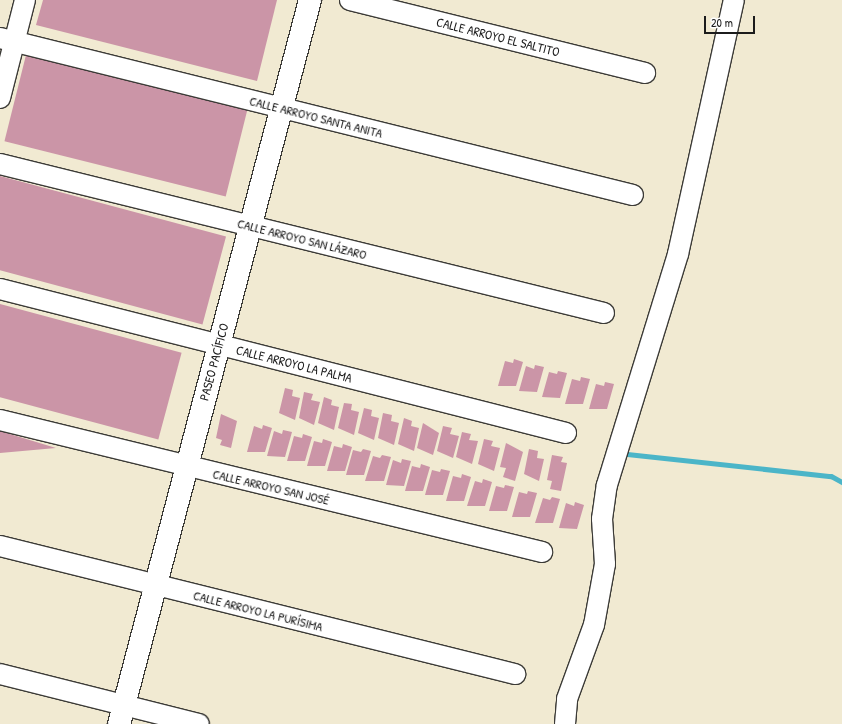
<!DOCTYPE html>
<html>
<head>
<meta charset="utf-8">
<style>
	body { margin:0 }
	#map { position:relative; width:842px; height:724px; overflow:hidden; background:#f1ead2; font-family:"Patrick Hand",sans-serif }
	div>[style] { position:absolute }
	.stream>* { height:5px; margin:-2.5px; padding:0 2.5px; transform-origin:2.5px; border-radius:2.5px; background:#4bb5c8 }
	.building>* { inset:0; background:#cb95a7; transform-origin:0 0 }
	.roads { filter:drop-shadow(1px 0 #3c3b37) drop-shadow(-1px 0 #3c3b37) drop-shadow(0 1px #3c3b37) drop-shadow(0 -1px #3c3b37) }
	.street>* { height:20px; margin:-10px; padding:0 10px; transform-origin:10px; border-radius:10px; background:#fff }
	.secondary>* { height:22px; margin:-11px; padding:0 11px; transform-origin:11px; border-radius:11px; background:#fff }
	span { translate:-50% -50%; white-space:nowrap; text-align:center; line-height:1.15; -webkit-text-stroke:4px #fff; paint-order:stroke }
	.street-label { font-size:13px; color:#1c1c1c }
	.scale { position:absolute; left:704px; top:16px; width:51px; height:18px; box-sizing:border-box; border:2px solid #1c1c1c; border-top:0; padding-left:5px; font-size:12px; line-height:14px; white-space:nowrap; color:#1c1c1c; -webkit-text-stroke:3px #fff; paint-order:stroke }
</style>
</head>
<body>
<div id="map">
	<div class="stream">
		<i style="left:627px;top:454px;width:205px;rotate:6.2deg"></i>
		<i style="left:831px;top:476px;width:13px;rotate:29deg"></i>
	</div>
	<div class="building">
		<i style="clip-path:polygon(43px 0,277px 0,257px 81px,36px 25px)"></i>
		<i style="left:26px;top:55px;width:228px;height:89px;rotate:14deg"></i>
		<i style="left:0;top:176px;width:234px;height:91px;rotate:15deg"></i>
		<i style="left:0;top:304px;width:188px;height:90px;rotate:15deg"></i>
		<i style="clip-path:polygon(514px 359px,523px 362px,516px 386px,498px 386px,505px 361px,513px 363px)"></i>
		<i style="clip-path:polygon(535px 365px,544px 367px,537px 392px,519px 391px,526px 366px,534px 369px)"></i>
		<i style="clip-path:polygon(558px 371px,567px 373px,560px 398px,542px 397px,549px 372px,557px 374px)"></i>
		<i style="clip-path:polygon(581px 377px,590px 379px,583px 404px,565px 404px,572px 379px,580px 381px)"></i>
		<i style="clip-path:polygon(605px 382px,614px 384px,607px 409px,589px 409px,596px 384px,604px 386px)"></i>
		<i style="clip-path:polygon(285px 388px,293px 390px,292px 396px,300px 398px,295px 420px,279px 413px)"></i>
		<i style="clip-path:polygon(304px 392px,313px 394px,311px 400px,320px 402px,314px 425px,299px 418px)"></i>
		<i style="clip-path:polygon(324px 397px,332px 400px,331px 405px,339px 407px,334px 430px,318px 423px)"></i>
		<i style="clip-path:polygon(344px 403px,352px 404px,351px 410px,359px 412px,354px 435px,338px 428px)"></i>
		<i style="clip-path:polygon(364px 408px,372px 410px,371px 416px,379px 418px,374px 440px,358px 433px)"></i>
		<i style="clip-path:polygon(383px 413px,392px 415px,391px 421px,399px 423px,394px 445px,378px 438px)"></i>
		<i style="clip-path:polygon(221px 414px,237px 421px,231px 448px,220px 445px,222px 440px,216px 438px)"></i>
		<i style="clip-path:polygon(404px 418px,412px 421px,411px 426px,419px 428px,414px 451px,398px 444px)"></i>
		<i style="clip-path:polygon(423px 423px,439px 433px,433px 455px,417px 448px)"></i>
		<i style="clip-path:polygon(263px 425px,272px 428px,265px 452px,247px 452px,254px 426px,262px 429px)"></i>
		<i style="clip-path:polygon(443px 426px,452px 428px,450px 434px,459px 436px,453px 458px,437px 451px)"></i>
		<i style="clip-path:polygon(283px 430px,292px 432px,285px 457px,267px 456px,274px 431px,282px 434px)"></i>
		<i style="clip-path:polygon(0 431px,56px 448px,0 453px)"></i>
		<i style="clip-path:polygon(462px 432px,471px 434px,469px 440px,478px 441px,472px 464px,456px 457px)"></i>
		<i style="clip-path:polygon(303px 434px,312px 437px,305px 461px,287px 461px,294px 436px,302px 438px)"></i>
		<i style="clip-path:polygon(323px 439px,332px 442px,325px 466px,307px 466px,314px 441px,322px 443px)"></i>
		<i style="clip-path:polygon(484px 439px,493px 441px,491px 446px,500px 448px,494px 471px,478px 464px)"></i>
		<i style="clip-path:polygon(506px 443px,523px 452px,515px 481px,503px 477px,506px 468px,500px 467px)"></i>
		<i style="clip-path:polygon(343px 444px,352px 447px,345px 471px,327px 471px,334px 446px,342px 448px)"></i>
		<i style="clip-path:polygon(363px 449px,371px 451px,364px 475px,346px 475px,353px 450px,361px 452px)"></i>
		<i style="clip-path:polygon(529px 449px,538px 451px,537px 458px,544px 459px,539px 481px,524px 474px)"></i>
		<i style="clip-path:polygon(382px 455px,391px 457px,384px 481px,365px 481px,373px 456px,380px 458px)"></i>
		<i style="clip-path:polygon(552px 455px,563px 457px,561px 462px,567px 463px,561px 491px,550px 489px,552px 481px,547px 480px)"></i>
		<i style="clip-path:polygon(402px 459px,411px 461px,404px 486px,386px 485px,393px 460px,401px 463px)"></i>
		<i style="clip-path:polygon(421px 464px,430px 467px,423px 491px,405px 491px,412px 466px,420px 468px)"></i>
		<i style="clip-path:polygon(441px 469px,450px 471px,443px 495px,425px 495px,432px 470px,440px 472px)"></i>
		<i style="clip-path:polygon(462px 474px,471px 477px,464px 501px,446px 501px,453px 476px,461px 478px)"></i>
		<i style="clip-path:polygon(483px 479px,492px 482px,485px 506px,467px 506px,475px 481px,482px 483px)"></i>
		<i style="clip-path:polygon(505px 485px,514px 487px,507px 511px,489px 511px,496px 486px,504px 488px)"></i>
		<i style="clip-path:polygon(528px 491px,537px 493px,530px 517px,512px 517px,519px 492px,527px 494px)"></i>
		<i style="clip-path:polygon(552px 497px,560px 499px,553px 523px,535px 523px,543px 498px,550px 500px)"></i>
		<i style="clip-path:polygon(575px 502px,584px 505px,577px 529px,559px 528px,566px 503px,574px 506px)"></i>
	</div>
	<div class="roads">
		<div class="street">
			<i style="left:350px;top:0;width:304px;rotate:13.9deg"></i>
			<i style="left:0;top:38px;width:652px;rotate:13.93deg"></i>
			<i style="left:0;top:98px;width:101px;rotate:-75.7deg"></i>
			<i style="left:0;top:164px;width:622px;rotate:13.86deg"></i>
			<i style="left:0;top:289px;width:584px;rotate:14.27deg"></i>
			<i style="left:0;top:420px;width:558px;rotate:13.69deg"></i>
			<i style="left:0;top:546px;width:531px;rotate:13.96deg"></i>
			<i style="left:0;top:674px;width:205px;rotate:14.1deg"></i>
			<i style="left:565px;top:724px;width:25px;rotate:-85deg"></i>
			<i style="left:567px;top:699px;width:79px;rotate:-70deg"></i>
			<i style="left:594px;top:625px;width:62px;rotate:-79.8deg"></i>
			<i style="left:605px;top:564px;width:45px;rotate:-93.8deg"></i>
			<i style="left:602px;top:519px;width:34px;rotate:-82deg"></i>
			<i style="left:607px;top:485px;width:242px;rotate:-72.9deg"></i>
			<i style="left:678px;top:254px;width:260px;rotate:-77.6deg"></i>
		</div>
		<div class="secondary">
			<i style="left:119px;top:724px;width:749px;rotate:-75.22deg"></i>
		</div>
	</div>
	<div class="street-label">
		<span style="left:498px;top:37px;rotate:14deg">CALLE ARROYO EL SALTITO</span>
		<span style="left:316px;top:117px;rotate:14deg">CALLE ARROYO SANTA ANITA</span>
		<span style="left:302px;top:239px;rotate:14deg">CALLE ARROYO SAN LÁZARO</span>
		<span style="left:214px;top:362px;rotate:-75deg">PASEO PACÍFICO</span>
		<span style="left:294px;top:364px;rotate:14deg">CALLE ARROYO LA PALMA</span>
		<span style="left:271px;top:487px;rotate:13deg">CALLE ARROYO SAN JOSÉ</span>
		<span style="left:258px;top:611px;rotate:14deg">CALLE ARROYO LA PURÍSIMA</span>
	</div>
	<div class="scale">20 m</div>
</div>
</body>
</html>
